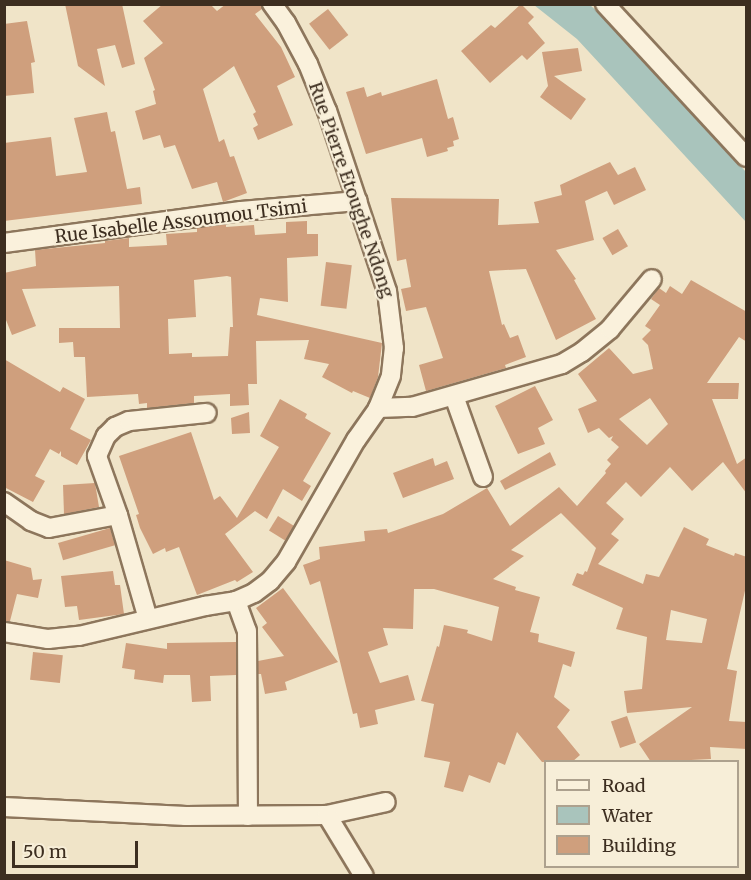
<!DOCTYPE html>
<html>
<head>
<meta charset="utf-8">
<style>
	body { margin:0 }
	#map { position:relative; width:751px; height:880px; overflow:hidden; background:#f0e4c8; font-family:Merriweather,serif }
	div>[style] { position:absolute }
	.water>* { inset:0; background:#a9c4bc }
	.building>* { inset:0; background:#cf9f7d; transform-origin:0 0 }
	.roads { filter:drop-shadow(2px 0 #8d765c) drop-shadow(-2px 0 #8d765c) drop-shadow(0 2px #8d765c) drop-shadow(0 -2px #8d765c) }
	.street>* { height:18px; margin:-9px; padding:0 9px; transform-origin:9px; border-radius:9px; background:#faf1dc }
	span { translate:-50% -50%; white-space:nowrap; text-align:center; line-height:1.15; -webkit-text-stroke:4.5px #f7eed8; paint-order:stroke }
	.street-label { font-size:18px; color:#3d2e20 }
	.frame { position:absolute; inset:0; border:6px solid #3d2e20; pointer-events:none }
	.legend { position:absolute; left:544px; top:760px; width:195px; height:108px; box-sizing:border-box; background:#f7eed8; border:2px solid #ada18e; margin:0; padding:8px 10px; list-style:none; font-size:18px; color:#3d2e20 }
	.legend li { display:flex; align-items:center; gap:12px; height:30px }
	.legend b { width:30px; border:2px solid #ada18e }
	.scale { position:absolute; left:12px; top:841px; width:126px; height:27px; box-sizing:border-box; border:3px solid #3d2e20; border-top:0; padding-left:8px; font-size:18px; line-height:21px; white-space:nowrap; color:#3d2e20; -webkit-text-stroke:4px #f7eed8; paint-order:stroke }
</style>
</head>
<body>
<div id="map">
	<div class="water">
		<i style="clip-path:polygon(534px 5px,590px 5px,609px 22px,746px 172px,746px 222px,577px 39px)"></i>
	</div>
	<div class="building">
		<i style="clip-path:polygon(65px 4px,122px 4px,135px 64px,122px 68px,115px 45px,97px 49px,105px 86px,78px 66px)"></i>
		<i style="clip-path:polygon(163px 4px,210px 4px,217px 11px,226px 4px,261px 4px,262px 9px,255px 14px,281px 47px,295px 77px,277px 86px,293px 125px,258px 140px,253px 128px,258px 125px,253px 114px,256px 112px,234px 66px,203px 89px,219px 142px,224px 139px,230px 157px,234px 156px,247px 193px,223px 202px,217px 182px,192px 189px,175px 145px,164px 148px,160px 135px,143px 140px,135px 111px,156px 104px,153px 91px,155px 90px,144px 58px,163px 43px,143px 21px)"></i>
		<i style="clip-path:polygon(521px 4px,534px 17px,528px 23px,545px 43px,527px 60px,522px 55px,490px 83px,461px 51px,491px 25px,495px 28px)"></i>
		<i style="left:328px;top:9px;width:33px;height:24px;rotate:52deg"></i>
		<i style="clip-path:polygon(27px 21px,35px 62px,31px 63px,34px 93px,4px 96px,4px 24px)"></i>
		<i style="clip-path:polygon(578px 48px,582px 71px,554px 76px,586px 99px,571px 120px,540px 97px,548px 86px,542px 52px)"></i>
		<i style="clip-path:polygon(437px 79px,448px 119px,453px 117px,459px 139px,453px 141px,454px 146px,447px 148px,448px 151px,427px 157px,422px 138px,366px 154px,346px 92px,364px 87px,367px 97px,381px 92px,382px 96px)"></i>
		<i style="clip-path:polygon(107px 112px,111px 132px,115px 131px,127px 189px,140px 187px,142px 204px,4px 221px,4px 143px,51px 137px,56px 176px,87px 172px,74px 118px)"></i>
		<i style="clip-path:polygon(610px 162px,618px 175px,635px 167px,646px 190px,614px 205px,607px 191px,585px 201px,594px 240px,556px 250px,576px 279px,574px 280px,596px 319px,556px 340px,526px 269px,489px 271px,502px 325px,504px 324px,510px 338px,518px 335px,526px 357px,505px 365px,506px 368px,426px 391px,419px 365px,443px 358px,426px 307px,406px 311px,401px 289px,411px 287px,406px 259px,397px 261px,391px 198px,499px 199px,498px 225px,539px 223px,534px 202px,562px 195px,560px 185px)"></i>
		<i style="clip-path:polygon(evenodd,307px 221px,307px 234px,318px 234px,318px 256px,287px 258px,288px 302px,260px 298px,257px 315px,382px 343px,378px 377px,370px 398px,353px 391px,352px 393px,322px 377px,329px 364px,304px 359px,309px 340px,256px 341px,257px 384px,248px 384px,249px 405px,230px 406px,230px 394px,194px 396px,194px 403px,147px 408px,147px 403px,139px 404px,138px 394px,87px 397px,85px 357px,74px 357px,73px 342px,59px 343px,59px 328px,120px 328px,119px 286px,22px 289px,36px 326px,12px 335px,4px 315px,4px 273px,36px 266px,35px 250px,105px 243px,105px 241px,129px 238px,129px 247px,167px 245px,166px 234px,197px 232px,197px 228px,226px 224px,226px 227px,254px 225px,255px 235px,286px 233px,286px 222px,307px 221px,227px 276px,231px 277px,233px 327px,230px 327px,228px 356px,192px 357px,192px 353px,169px 354px,168px 319px,196px 317px,194px 280px,227px 276px)"></i>
		<i style="left:618px;top:229px;width:20px;height:18px;rotate:60deg"></i>
		<i style="left:326px;top:262px;width:26px;height:44px;rotate:7deg"></i>
		<i style="clip-path:polygon(evenodd,691px 280px,747px 312px,747px 342px,739px 337px,707px 383px,739px 383px,738px 399px,712px 399px,737px 464px,747px 457px,747px 494px,723px 462px,692px 491px,670px 467px,641px 497px,626px 482px,606px 503px,624px 519px,611px 534px,619px 540px,598px 564px,643px 584px,646px 574px,659px 577px,684px 527px,709px 539px,706px 545px,734px 556px,735px 553px,747px 557px,747px 582px,727px 669px,737px 671px,729px 721px,747px 722px,747px 749px,710px 747px,711px 759px,651px 762px,639px 744px,692px 707px,627px 713px,624px 691px,642px 689px,647px 637px,616px 629px,623px 608px,572px 585px,577px 573px,583px 575px,585px 571px,587px 572px,596px 548px,561px 513px,511px 550px,524px 556px,493px 579px,516px 587px,515px 590px,540px 597px,530px 632px,539px 634px,538px 642px,575px 652px,571px 667px,563px 664px,554px 697px,570px 710px,557px 727px,580px 755px,572px 762px,542px 762px,517px 732px,505px 765px,498px 762px,490px 783px,469px 775px,463px 792px,444px 787px,450px 762px,424px 757px,434px 704px,421px 701px,437px 646px,439px 647px,444px 625px,468px 630px,467px 633px,492px 641px,499px 607px,434px 589px,414px 589px,413px 629px,383px 628px,388px 645px,368px 652px,380px 683px,408px 675px,415px 700px,375px 710px,378px 724px,360px 728px,357px 713px,353px 714px,320px 581px,310px 585px,303px 565px,320px 559px,319px 547px,365px 541px,364px 531px,387px 529px,388px 533px,443px 514px,487px 488px,510px 526px,559px 487px,577px 506px,606px 473px,605px 471px,611px 464px,607px 460px,619px 447px,611px 440px,613px 436px,609px 438px,599px 428px,588px 433px,578px 409px,597px 401px,578px 374px,609px 348px,633px 374px,653px 369px,648px 345px,642px 339px,651px 330px,645px 326px,660px 305px,651px 299px,659px 288px,666px 293px,670px 286px,682px 294px,691px 280px,650px 398px,668px 424px,647px 445px,619px 419px,650px 398px,691px 280px,671px 610px,707px 619px,702px 643px,666px 640px,671px 610px)"></i>
		<i style="clip-path:polygon(4px 359px,60px 392px,63px 387px,85px 399px,70px 429px,91px 440px,77px 465px,61px 456px,61px 451px,59px 454px,50px 449px,35px 476px,45px 481px,33px 502px,4px 487px)"></i>
		<i style="clip-path:polygon(535px 386px,553px 420px,538px 428px,545px 444px,518px 454px,495px 406px)"></i>
		<i style="clip-path:polygon(280px 399px,307px 414px,305px 418px,331px 433px,303px 481px,311px 486px,302px 501px,283px 489px,267px 519px,255px 511px,225px 534px,253px 572px,237px 582px,235px 580px,197px 595px,179px 547px,166px 552px,165px 548px,153px 554px,140px 528px,136px 515px,139px 514px,119px 456px,191px 432px,214px 500px,220px 496px,237px 518px,279px 447px,260px 436px)"></i>
		<i style="clip-path:polygon(249px 412px,250px 433px,232px 434px,231px 418px)"></i>
		<i style="clip-path:polygon(550px 452px,556px 465px,505px 490px,500px 481px)"></i>
		<i style="clip-path:polygon(433px 458px,435px 466px,447px 461px,454px 479px,403px 498px,393px 473px)"></i>
		<i style="clip-path:polygon(95px 483px,99px 507px,64px 514px,63px 485px)"></i>
		<i style="left:278px;top:516px;width:19px;height:17px;rotate:32deg"></i>
		<i style="left:110px;top:528px;width:18px;height:54px;rotate:74deg"></i>
		<i style="clip-path:polygon(4px 560px,31px 568px,33px 580px,42px 579px,38px 598px,17px 594px,10px 621px,4px 621px)"></i>
		<i style="clip-path:polygon(113px 571px,115px 585px,120px 585px,124px 614px,79px 620px,77px 606px,65px 607px,61px 576px)"></i>
		<i style="clip-path:polygon(283px 588px,338px 662px,285px 682px,287px 690px,265px 694px,261px 674px,258px 674px,258px 661px,284px 656px,262px 627px,267px 623px,256px 608px)"></i>
		<i style="clip-path:polygon(236px 642px,236px 675px,210px 676px,211px 701px,192px 702px,190px 675px,164px 675px,163px 683px,134px 679px,135px 670px,122px 668px,126px 643px,167px 649px,167px 643px)"></i>
		<i style="left:33px;top:652px;width:30px;height:28px;rotate:6deg"></i>
		<i style="left:627px;top:716px;width:28px;height:17px;rotate:71deg"></i>
	</div>
	<div class="roads">
		<div class="street">
			<i style="left:605px;top:4px;width:208px;rotate:47.3deg"></i>
			<i style="left:4px;top:243px;width:239px;rotate:-7.7deg"></i>
			<i style="left:241px;top:211px;width:117px;rotate:-4.9deg"></i>
			<i style="left:454px;top:396px;width:86px;rotate:70.3deg"></i>
			<i style="left:378px;top:408px;width:34px;rotate:-2deg"></i>
			<i style="left:412px;top:407px;width:156px;rotate:-16deg"></i>
			<i style="left:562px;top:364px;width:23px;rotate:-31deg"></i>
			<i style="left:582px;top:352px;width:36px;rotate:-39deg"></i>
			<i style="left:610px;top:329px;width:65px;rotate:-50deg"></i>
			<i style="left:4px;top:502px;width:33px;rotate:35deg"></i>
			<i style="left:31px;top:521px;width:19px;rotate:21deg"></i>
			<i style="left:49px;top:528px;width:70px;rotate:-10.7deg"></i>
			<i style="left:236px;top:601px;width:32px;rotate:70deg"></i>
			<i style="left:247px;top:631px;width:185px;rotate:89.7deg"></i>
			<i style="left:148px;top:619px;width:108px;rotate:-106.1deg"></i>
			<i style="left:118px;top:515px;width:63px;rotate:-109.6deg"></i>
			<i style="left:97px;top:456px;width:22px;rotate:-66deg"></i>
			<i style="left:106px;top:436px;width:13px;rotate:-45deg"></i>
			<i style="left:115px;top:427px;width:15px;rotate:-23deg"></i>
			<i style="left:129px;top:421px;width:78px;rotate:-5.9deg"></i>
			<i style="left:4px;top:632px;width:45px;rotate:9deg"></i>
			<i style="left:48px;top:639px;width:31px;rotate:-6deg"></i>
			<i style="left:79px;top:636px;width:130px;rotate:-13.4deg"></i>
			<i style="left:205px;top:606px;width:31px;rotate:-9deg"></i>
			<i style="left:236px;top:601px;width:20px;rotate:-24deg"></i>
			<i style="left:254px;top:593px;width:20px;rotate:-37deg"></i>
			<i style="left:270px;top:581px;width:25px;rotate:-50deg"></i>
			<i style="left:286px;top:562px;width:141px;rotate:-60.2deg"></i>
			<i style="left:356px;top:440px;width:39px;rotate:-55deg"></i>
			<i style="left:378px;top:408px;width:35px;rotate:-68deg"></i>
			<i style="left:391px;top:375px;width:27px;rotate:-84deg"></i>
			<i style="left:394px;top:348px;width:57px;rotate:-97deg"></i>
			<i style="left:387px;top:291px;width:190px;rotate:-108.4deg"></i>
			<i style="left:327px;top:111px;width:51px;rotate:-112deg"></i>
			<i style="left:308px;top:64px;width:47px;rotate:-118.2deg"></i>
			<i style="left:286px;top:23px;width:24px;rotate:-126deg"></i>
			<i style="left:4px;top:807px;width:182px;rotate:2.8deg"></i>
			<i style="left:186px;top:816px;width:141px;rotate:-0.4deg"></i>
			<i style="left:327px;top:815px;width:60px;rotate:-12.4deg"></i>
			<i style="left:327px;top:815px;width:71px;rotate:58.8deg"></i>
		</div>
	</div>
	<div class="street-label">
		<span style="left:351px;top:190px;rotate:71deg">Rue Pierre Etoughe Ndong</span>
		<span style="left:181px;top:222px;rotate:-7deg">Rue Isabelle Assoumou Tsimi</span>
	</div>
	<div class="frame"></div>
	<ul class="legend">
	<li><b style="height:8px;background:#faf1dc"></b>Road</li>
	<li><b style="height:16px;background:#a9c4bc"></b>Water</li>
	<li><b style="height:16px;background:#cf9f7d"></b>Building</li>
	</ul>
	<div class="scale">50 m</div>
</div>
</body>
</html>
